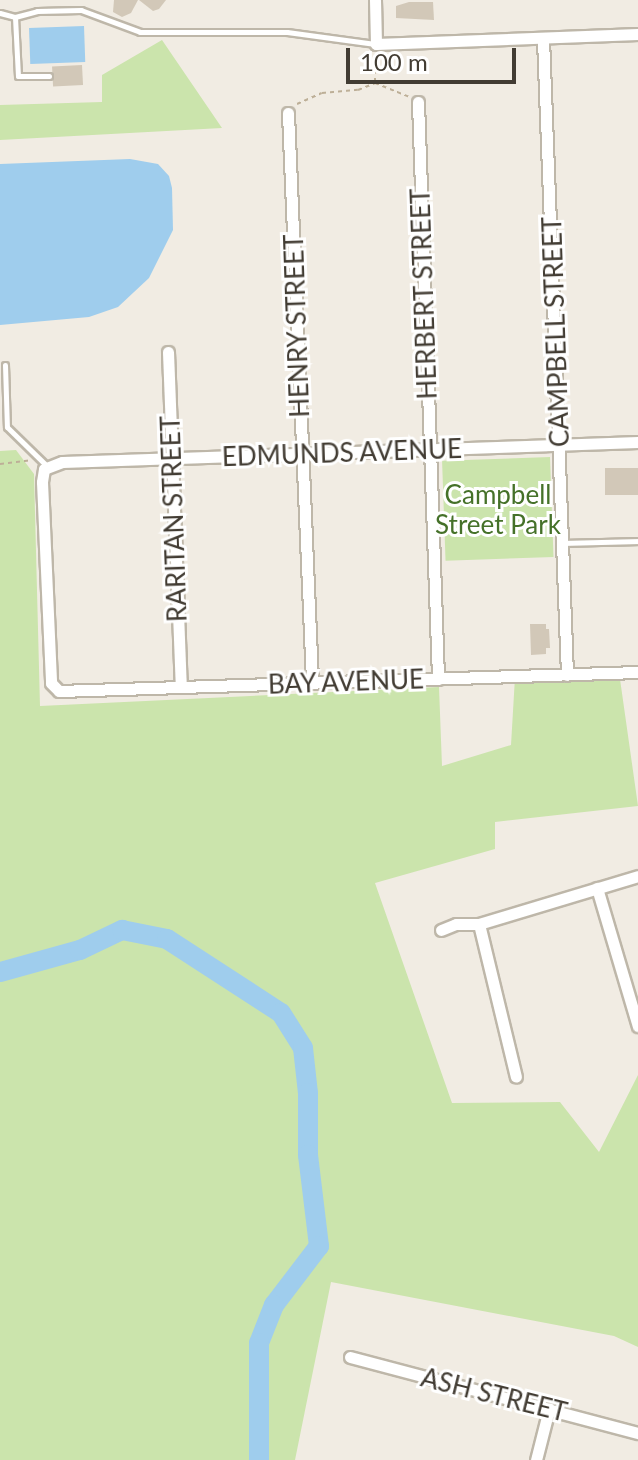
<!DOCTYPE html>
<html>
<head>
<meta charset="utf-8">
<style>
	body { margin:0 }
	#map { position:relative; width:638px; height:1460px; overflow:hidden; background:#f1ece3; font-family:Lato,sans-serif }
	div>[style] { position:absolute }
	.green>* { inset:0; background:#cbe4ac; transform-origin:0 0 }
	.water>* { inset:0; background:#9fcded; transform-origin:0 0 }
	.river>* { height:20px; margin:-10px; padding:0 10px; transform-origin:10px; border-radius:10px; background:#9fcded }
	.building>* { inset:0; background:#d2c8b8; transform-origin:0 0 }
	.path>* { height:2px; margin-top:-1px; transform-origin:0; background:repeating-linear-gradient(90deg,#bdaf97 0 4px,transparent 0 8px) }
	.roads { filter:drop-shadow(2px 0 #beb7a9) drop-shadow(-2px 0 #beb7a9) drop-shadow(0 2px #beb7a9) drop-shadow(0 -2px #beb7a9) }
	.service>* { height:5px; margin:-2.5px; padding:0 2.5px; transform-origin:2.5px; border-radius:2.5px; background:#fff }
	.minor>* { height:11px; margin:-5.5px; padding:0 5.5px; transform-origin:5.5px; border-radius:5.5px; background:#fff }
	span { translate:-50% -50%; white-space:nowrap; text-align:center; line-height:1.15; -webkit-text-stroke:6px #fff; paint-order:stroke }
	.street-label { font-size:26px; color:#423c33 }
	.park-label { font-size:26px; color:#457129 }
	.scale { position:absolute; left:346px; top:48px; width:170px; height:36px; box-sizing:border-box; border:4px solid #423c33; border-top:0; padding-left:10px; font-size:24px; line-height:28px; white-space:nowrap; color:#423c33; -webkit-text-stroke:6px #fff; paint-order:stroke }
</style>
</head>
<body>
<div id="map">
	<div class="green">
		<i style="clip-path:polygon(162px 40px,222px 128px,0 140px,0 105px,102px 102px,102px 75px)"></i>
		<i style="clip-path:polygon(16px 450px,34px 474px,40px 706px,439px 687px,442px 766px,511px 745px,515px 677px,619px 672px,638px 806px,495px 822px,495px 849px,375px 883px,452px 1103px,560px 1102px,599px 1152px,638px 1075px,638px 1347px,614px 1336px,331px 1282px,295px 1460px,0 1460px,0 451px)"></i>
		<i style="left:550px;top:457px;width:100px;height:108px;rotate:88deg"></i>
	</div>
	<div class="water">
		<i style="left:84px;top:26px;width:36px;height:55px;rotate:88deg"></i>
		<i style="clip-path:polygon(130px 159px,158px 164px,169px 176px,172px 188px,173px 230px,149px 278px,118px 307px,89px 317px,0 325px,0 164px)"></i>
	</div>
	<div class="river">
		<i style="left:0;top:972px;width:83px;rotate:-15.4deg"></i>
		<i style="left:80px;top:950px;width:47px;rotate:-25.5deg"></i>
		<i style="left:122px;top:930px;width:46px;rotate:11.3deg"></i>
		<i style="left:167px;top:939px;width:136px;rotate:33deg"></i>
		<i style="left:281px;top:1013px;width:41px;rotate:57.8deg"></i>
		<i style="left:303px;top:1048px;width:45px;rotate:83.7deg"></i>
		<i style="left:308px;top:1093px;width:62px;rotate:90deg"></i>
		<i style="left:308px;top:1155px;width:92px;rotate:83.1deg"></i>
		<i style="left:319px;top:1246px;width:74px;rotate:127.3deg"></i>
		<i style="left:274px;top:1305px;width:41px;rotate:111.5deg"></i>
		<i style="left:259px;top:1343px;width:117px;rotate:90deg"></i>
	</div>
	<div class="building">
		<i style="clip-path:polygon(114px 0,138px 0,131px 13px,122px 17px,113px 12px)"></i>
		<i style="clip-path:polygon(139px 0,166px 0,159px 9px,153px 11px)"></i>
		<i style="clip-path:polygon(409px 2px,433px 2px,434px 20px,396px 18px,396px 6px)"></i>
		<i style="left:82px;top:65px;width:20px;height:30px;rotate:87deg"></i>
		<i style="left:638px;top:468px;width:27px;height:33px;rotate:90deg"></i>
		<i style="clip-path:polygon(530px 624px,546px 624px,546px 629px,549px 629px,550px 648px,546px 648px,546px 654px,531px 655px)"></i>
	</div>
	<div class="path">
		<i style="left:375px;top:54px;width:29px;rotate:90deg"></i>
		<i style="left:375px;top:83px;width:37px;rotate:22deg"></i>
		<i style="left:297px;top:104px;width:27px;rotate:-24deg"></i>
		<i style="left:322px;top:93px;width:36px;rotate:-5deg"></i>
		<i style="left:358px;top:90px;width:18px;rotate:-22deg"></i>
		<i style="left:0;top:464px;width:31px;rotate:-7deg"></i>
	</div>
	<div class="roads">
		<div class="service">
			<i style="left:0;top:13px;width:16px;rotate:15deg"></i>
			<i style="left:15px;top:17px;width:23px;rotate:-15deg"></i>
			<i style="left:37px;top:11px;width:44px;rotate:-1.3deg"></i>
			<i style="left:81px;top:10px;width:63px;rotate:20.4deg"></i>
			<i style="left:140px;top:32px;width:147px"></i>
			<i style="left:287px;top:32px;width:89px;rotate:7.8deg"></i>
			<i style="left:15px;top:17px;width:59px;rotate:87.1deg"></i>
			<i style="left:18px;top:76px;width:31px"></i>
			<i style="left:5px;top:365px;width:62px;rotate:88.2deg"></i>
			<i style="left:7px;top:427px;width:56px;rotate:44.3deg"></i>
			<i style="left:564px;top:543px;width:74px;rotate:-1.5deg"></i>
		</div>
		<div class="minor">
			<i style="left:375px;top:0;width:44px;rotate:88.7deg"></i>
			<i style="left:376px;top:44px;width:262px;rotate:-2.2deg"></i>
			<i style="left:543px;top:38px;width:637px;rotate:87.84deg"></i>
			<i style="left:418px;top:102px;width:577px;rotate:88.01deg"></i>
			<i style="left:288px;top:113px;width:570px;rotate:87.58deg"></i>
			<i style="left:168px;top:352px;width:334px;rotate:87.8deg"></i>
			<i style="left:638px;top:442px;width:576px;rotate:178.01deg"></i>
			<i style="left:62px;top:462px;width:19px;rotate:159deg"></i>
			<i style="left:44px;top:469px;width:13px;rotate:99deg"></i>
			<i style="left:42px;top:482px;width:201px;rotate:87.4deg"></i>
			<i style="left:51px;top:683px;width:11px;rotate:45deg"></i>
			<i style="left:59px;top:691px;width:579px;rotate:-1.88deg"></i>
			<i style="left:597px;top:888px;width:144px;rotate:73.5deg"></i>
			<i style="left:479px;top:924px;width:157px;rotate:76.4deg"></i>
			<i style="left:441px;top:930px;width:16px;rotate:-22deg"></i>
			<i style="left:456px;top:924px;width:23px"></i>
			<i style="left:479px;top:924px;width:166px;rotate:-16.8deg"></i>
			<i style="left:350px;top:1357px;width:298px;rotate:14.8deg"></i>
			<i style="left:536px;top:1460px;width:53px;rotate:-75.7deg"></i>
		</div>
	</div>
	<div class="street-label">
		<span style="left:424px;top:294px;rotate:-92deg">HERBERT STREET</span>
		<span style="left:297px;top:326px;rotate:-92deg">HENRY STREET</span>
		<span style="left:556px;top:332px;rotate:-92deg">CAMPBELL STREET</span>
		<span style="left:342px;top:453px;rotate:-2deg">EDMUNDS AVENUE</span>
		<span style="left:174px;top:519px;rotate:-92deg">RARITAN STREET</span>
		<span style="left:346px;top:682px;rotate:-2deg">BAY AVENUE</span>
		<span style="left:494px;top:1395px;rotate:14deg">ASH STREET</span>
	</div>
	<div class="park-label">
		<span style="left:498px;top:510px">Campbell<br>Street Park</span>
	</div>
	<div class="scale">100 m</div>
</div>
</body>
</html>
